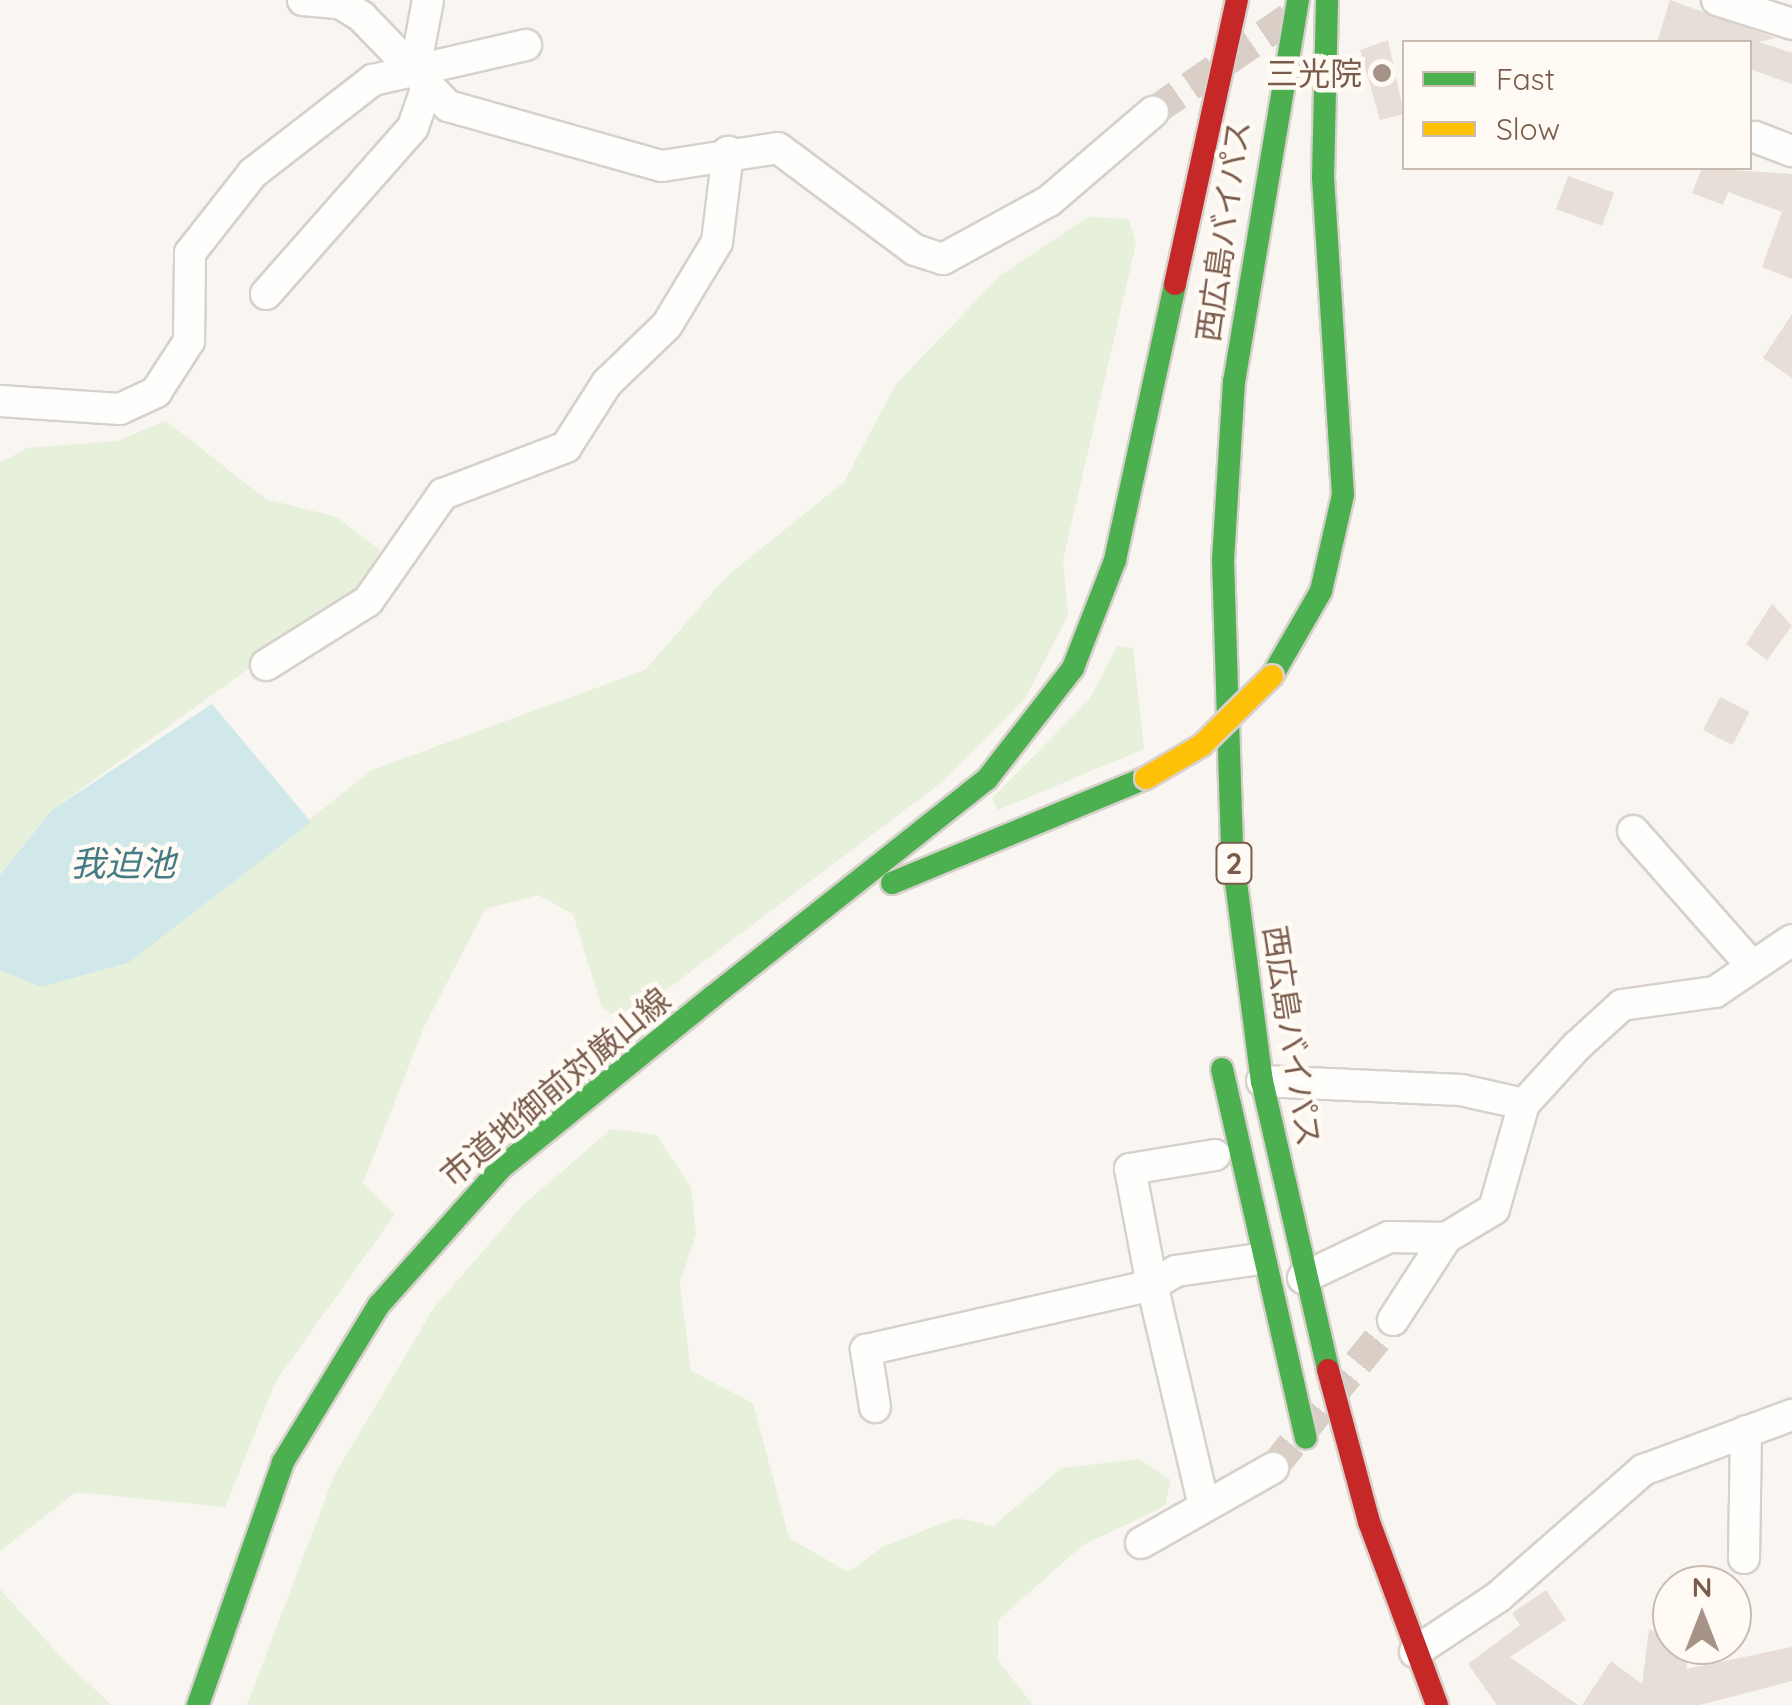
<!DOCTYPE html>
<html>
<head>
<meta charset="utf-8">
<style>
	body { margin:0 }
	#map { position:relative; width:1792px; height:1705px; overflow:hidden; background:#f9f5f0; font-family:Quicksand,"Noto Sans JP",sans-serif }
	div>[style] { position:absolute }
	.green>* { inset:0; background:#e7f0db }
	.water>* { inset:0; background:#d0e8ea }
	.building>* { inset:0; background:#e6ded7; transform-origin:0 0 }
	.street-tunnel>* { height:30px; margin-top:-15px; transform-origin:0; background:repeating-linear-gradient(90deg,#d9cfc7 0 30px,transparent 0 45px) }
	.roads { filter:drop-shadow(2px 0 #d7d1cb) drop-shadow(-2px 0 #d7d1cb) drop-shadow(0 2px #d7d1cb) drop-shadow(0 -2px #d7d1cb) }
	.street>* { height:30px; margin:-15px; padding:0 15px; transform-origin:15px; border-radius:15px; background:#fefefd }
	.fast>* { height:22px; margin:-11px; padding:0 11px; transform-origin:11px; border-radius:11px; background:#4caf50 }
	.jam>* { height:22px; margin:-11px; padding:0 11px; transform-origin:11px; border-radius:11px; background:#c62828 }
	.bridges { filter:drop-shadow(2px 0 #dad1cc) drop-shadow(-2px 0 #dad1cc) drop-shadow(0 2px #dad1cc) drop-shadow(0 -2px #dad1cc) }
	.slow-bridge>* { height:22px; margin:-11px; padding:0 11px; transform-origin:11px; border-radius:11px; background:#ffc107 }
	.dots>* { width:28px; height:28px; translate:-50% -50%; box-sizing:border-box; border:5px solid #fffaf3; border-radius:50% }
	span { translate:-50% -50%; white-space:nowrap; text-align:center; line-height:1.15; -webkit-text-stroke:9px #fffaf3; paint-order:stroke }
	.shield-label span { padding:2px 8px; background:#fffaf3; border:2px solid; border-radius:8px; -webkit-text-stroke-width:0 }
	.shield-label { font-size:30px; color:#7a5c4d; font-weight:700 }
	.poi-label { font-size:32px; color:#7a5c4d }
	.right { translate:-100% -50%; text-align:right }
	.street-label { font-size:32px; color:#7a5c4d }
	.water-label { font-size:35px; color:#437c86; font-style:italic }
	.legend { position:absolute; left:1402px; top:40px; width:350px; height:130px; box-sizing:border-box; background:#fffaf3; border:2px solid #cabbb1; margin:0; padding:12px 18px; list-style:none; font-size:30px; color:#7a5c4d }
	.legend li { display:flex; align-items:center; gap:20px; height:50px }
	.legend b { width:50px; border:2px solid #cabbb1 }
	.north { position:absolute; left:1652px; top:1565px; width:100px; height:100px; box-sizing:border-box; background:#fffaf3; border:2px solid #cabbb1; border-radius:50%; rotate:0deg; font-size:28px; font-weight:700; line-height:40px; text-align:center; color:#7a5c4d }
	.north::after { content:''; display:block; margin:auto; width:35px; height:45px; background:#a69286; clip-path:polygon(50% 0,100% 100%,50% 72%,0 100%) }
</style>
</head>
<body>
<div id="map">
	<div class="green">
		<i style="clip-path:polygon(1088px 217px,1129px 219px,1136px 244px,1063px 560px,1068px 615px,1025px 699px,938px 785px,624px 1022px,602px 1008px,573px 914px,538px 895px,485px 909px,424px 1027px,363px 1183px,395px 1214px,276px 1381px,225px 1507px,76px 1492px,0 1551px,0 970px,41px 987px,128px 963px,372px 770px,645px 670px,727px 576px,844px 482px,896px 384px,1001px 275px)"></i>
		<i style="clip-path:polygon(166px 421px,266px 499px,337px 517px,380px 550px,357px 591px,52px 810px,0 875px,0 463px,27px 448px,117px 441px)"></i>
		<i style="clip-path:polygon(1117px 646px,1133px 648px,1144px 749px,998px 810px,992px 798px,1089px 700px)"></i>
		<i style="clip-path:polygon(611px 1129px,656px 1135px,691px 1187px,696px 1234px,680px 1283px,691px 1371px,753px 1403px,789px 1538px,848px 1572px,884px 1546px,957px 1518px,993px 1526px,1062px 1468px,1139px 1459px,1171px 1480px,1165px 1506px,1083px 1545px,998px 1620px,998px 1660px,1033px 1705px,247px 1705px,334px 1476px,433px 1309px,522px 1206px)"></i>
		<i style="clip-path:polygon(0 1589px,60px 1656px,111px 1705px,0 1705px)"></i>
	</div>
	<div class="water">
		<i style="clip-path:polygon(212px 704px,311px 822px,128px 963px,41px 987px,0 970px,0 875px,52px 810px)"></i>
	</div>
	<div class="building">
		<i style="clip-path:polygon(1670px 0,1775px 38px,1759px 42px,1792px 53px,1792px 84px,1750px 69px,1750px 42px,1657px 42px)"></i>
		<i style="clip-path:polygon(1388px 40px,1404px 114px,1380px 120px,1360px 50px)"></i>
		<i style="clip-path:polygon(1702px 168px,1792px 174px,1792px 279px,1762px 267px,1782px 212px,1728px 192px,1723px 205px,1692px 193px)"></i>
		<i style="left:1568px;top:176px;width:49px;height:35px;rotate:20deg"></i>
		<i style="clip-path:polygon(1792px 314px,1792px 378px,1763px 358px)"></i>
		<i style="clip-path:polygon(1772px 604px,1792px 626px,1767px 660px,1746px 644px)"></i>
		<i style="left:1720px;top:697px;width:33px;height:37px;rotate:27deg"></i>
		<i style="clip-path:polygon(1546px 1590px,1566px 1620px,1510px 1657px,1578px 1705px,1497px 1705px,1468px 1664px,1520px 1625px,1512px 1613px)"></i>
		<i style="clip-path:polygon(1649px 1629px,1689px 1645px,1686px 1669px,1792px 1647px,1792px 1681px,1700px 1705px,1582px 1705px,1611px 1661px,1642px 1684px)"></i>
	</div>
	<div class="street-tunnel">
		<i style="left:1153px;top:112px;width:174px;rotate:-34.7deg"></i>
		<i style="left:1273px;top:1468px;width:191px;rotate:-51deg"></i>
	</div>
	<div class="roads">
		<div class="street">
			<i style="left:303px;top:0;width:37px;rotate:5deg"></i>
			<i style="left:340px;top:3px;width:26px;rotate:32deg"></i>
			<i style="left:362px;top:17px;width:124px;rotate:46deg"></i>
			<i style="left:448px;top:106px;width:222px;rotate:15.7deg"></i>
			<i style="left:662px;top:166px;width:117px;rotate:-8.8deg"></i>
			<i style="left:778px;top:148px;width:171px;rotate:36.7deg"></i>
			<i style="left:915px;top:250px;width:29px;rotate:18deg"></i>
			<i style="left:943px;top:259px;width:121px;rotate:-28.7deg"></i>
			<i style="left:1049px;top:201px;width:137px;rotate:-40.6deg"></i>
			<i style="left:1717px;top:0;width:79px;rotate:17.7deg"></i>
			<i style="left:415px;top:69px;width:70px;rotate:-79.3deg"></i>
			<i style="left:1755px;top:137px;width:40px;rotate:21deg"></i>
			<i style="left:266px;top:294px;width:222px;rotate:-48.6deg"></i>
			<i style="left:413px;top:127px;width:39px;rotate:-71deg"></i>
			<i style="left:0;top:401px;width:120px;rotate:3.8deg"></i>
			<i style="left:120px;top:409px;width:40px;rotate:-25deg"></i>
			<i style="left:156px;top:392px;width:61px;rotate:-57.1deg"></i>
			<i style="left:189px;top:341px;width:88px;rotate:-89.3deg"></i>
			<i style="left:190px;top:253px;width:102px;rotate:-51.8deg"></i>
			<i style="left:253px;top:173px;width:152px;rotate:-37.8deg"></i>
			<i style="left:373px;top:80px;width:157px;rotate:-12.9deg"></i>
			<i style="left:266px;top:665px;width:120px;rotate:-32.1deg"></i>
			<i style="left:368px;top:601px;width:131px;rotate:-55deg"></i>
			<i style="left:443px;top:494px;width:132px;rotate:-20.9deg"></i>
			<i style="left:566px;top:447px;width:76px;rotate:-57.4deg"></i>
			<i style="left:607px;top:383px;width:83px;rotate:-44deg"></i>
			<i style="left:667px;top:325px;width:97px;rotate:-58.9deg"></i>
			<i style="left:717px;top:242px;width:91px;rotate:-83deg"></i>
			<i style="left:1633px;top:831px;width:180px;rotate:48.6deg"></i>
			<i style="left:1262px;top:1081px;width:199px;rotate:2.6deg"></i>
			<i style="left:1461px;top:1090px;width:65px;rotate:12.5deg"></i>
			<i style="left:1303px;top:1278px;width:95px;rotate:-25.5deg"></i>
			<i style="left:1389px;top:1237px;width:57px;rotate:1deg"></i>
			<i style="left:1393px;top:1320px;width:98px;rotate:-57.1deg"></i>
			<i style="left:1446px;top:1238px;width:56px;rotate:-31.1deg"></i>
			<i style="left:1494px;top:1209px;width:109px;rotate:-74.1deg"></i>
			<i style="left:1524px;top:1104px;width:79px;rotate:-47.6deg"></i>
			<i style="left:1577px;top:1046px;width:61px;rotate:-42.3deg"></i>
			<i style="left:1622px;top:1005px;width:94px;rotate:-8deg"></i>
			<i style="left:1715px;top:992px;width:93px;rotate:-34deg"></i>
			<i style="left:875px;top:1407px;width:58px;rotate:-99deg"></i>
			<i style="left:866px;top:1350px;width:293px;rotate:-12.8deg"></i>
			<i style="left:1152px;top:1285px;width:118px;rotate:-100.7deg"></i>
			<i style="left:1130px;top:1169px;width:86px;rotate:-9.4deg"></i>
			<i style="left:1204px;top:1506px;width:227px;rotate:-103.2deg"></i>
			<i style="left:1152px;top:1285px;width:28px;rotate:-30deg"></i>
			<i style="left:1176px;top:1271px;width:84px;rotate:-8.2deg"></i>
			<i style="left:1141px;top:1543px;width:152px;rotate:-29.6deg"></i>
			<i style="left:1744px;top:1558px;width:127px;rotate:-89.1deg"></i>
			<i style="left:1415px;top:1652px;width:100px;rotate:-33.5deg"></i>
			<i style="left:1498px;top:1597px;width:193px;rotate:-41.2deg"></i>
			<i style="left:1643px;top:1470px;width:159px;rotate:-20.3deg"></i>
		</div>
		<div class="fast">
			<i style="left:1298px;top:0;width:386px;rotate:99.5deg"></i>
			<i style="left:1234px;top:381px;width:179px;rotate:93.5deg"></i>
			<i style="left:1223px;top:560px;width:291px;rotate:88.2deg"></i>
			<i style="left:1232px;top:851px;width:232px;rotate:82.6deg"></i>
			<i style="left:1262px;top:1081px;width:296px;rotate:77.1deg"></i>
			<i style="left:1272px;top:676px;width:98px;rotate:-60deg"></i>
			<i style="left:1321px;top:591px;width:98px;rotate:-77.1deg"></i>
			<i style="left:1343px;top:495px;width:318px;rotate:-93.6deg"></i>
			<i style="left:1323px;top:178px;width:178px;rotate:-88.7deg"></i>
			<i style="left:892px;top:883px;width:275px;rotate:-22.5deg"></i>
			<i style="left:712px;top:997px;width:351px;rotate:-38.4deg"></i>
			<i style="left:987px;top:779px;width:140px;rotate:-52.2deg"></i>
			<i style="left:1073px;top:668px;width:116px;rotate:-68.7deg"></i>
			<i style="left:1115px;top:560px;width:282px;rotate:-77.7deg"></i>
			<i style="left:1222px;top:1069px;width:378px;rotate:77.2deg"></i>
			<i style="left:198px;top:1705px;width:257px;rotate:-70.7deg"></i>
			<i style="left:283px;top:1462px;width:184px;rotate:-58.6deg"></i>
			<i style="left:379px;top:1305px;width:183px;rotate:-48.3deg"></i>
			<i style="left:501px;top:1168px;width:272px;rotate:-39deg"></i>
		</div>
		<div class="jam">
			<i style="left:1175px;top:284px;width:291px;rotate:-77.7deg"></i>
			<i style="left:1328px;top:1370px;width:157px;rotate:74.9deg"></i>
			<i style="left:1369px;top:1522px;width:195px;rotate:69.6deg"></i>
		</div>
	</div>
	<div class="bridges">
		<div class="slow-bridge">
			<i style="left:1146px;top:778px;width:65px;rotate:-30.5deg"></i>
			<i style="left:1202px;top:745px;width:98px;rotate:-44.6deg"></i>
		</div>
	</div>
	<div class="dots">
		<i style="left:1382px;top:73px;background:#a69286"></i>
	</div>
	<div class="shield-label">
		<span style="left:1234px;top:863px">2</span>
	</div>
	<div class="poi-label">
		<span class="right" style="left:1362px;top:73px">三光院</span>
	</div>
	<div class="street-label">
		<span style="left:1223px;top:231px;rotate:-82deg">西広島バイパス</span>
		<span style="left:1292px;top:1036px;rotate:81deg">西広島バイパス</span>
		<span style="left:555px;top:1087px;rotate:-40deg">市道地御前対厳山線</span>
	</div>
	<div class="water-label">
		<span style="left:123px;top:863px">我迫池</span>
	</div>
	<ul class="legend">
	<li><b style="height:12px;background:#4caf50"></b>Fast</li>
	<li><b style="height:12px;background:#ffc107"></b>Slow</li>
	</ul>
	<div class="north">N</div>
</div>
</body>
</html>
